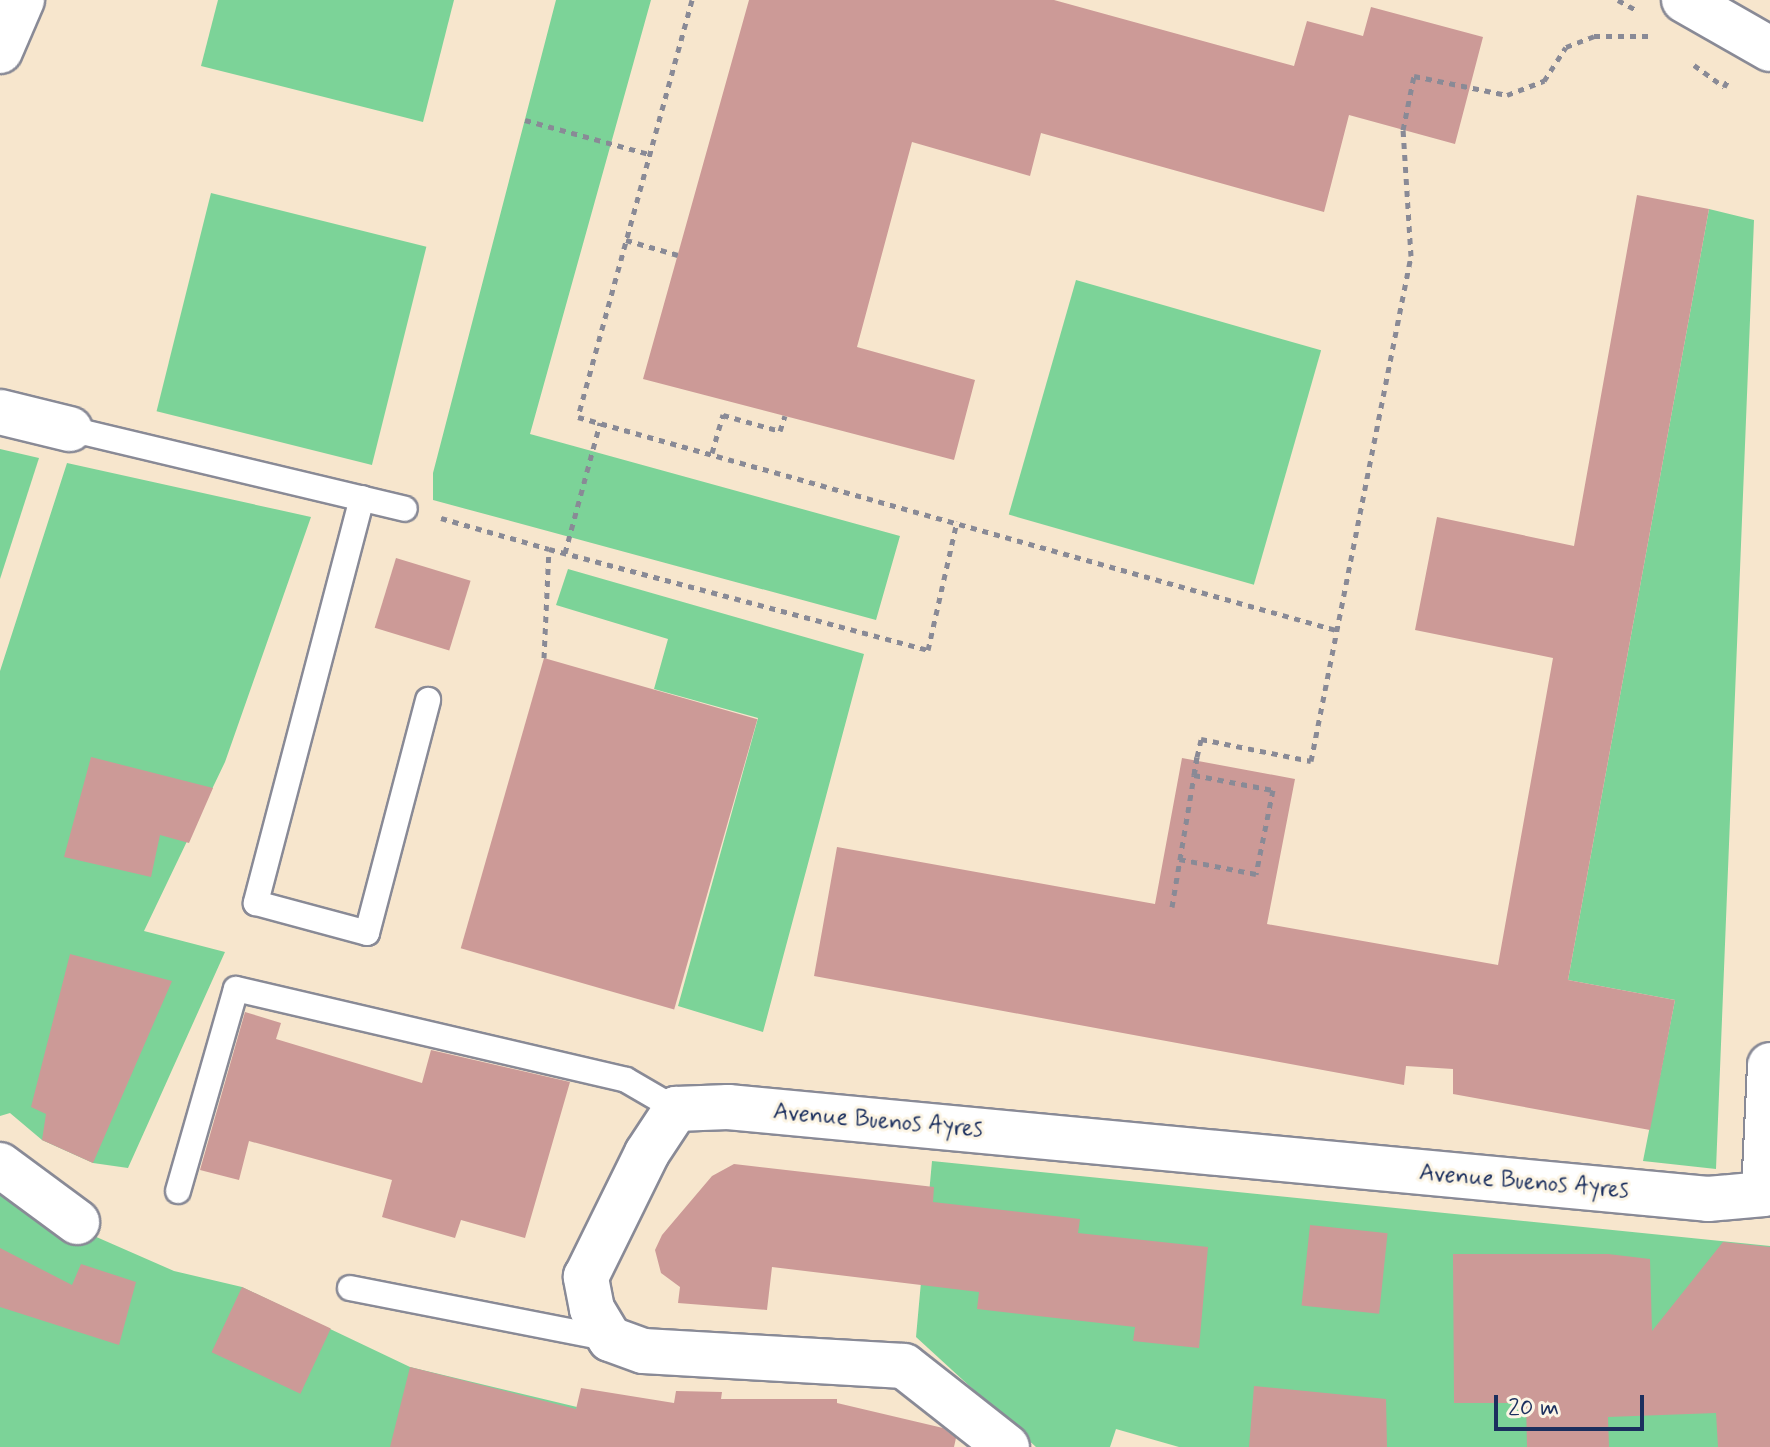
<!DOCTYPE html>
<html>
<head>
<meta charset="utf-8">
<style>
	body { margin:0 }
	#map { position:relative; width:1770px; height:1447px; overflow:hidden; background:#f7e6cd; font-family:Mynerve,sans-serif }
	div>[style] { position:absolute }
	.green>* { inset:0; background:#7cd398; transform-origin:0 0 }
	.building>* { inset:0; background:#cc9a97; transform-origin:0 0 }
	.path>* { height:5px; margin-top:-2.5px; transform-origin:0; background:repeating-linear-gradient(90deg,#898a96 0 6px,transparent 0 12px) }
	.roads { filter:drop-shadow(2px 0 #898a96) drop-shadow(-2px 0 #898a96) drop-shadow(0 2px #898a96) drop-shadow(0 -2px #898a96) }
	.lane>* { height:24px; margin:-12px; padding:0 12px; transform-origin:12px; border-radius:12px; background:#fff }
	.street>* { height:44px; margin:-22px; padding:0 22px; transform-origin:22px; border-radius:22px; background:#fff }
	span { translate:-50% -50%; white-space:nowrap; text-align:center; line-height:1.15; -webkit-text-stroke:6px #fcf5e5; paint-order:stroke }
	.street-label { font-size:24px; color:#1b2f5e }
	.scale { position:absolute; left:1494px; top:1395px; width:150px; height:36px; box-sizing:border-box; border:4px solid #1b2f5e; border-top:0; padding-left:10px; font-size:24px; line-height:28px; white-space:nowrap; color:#1b2f5e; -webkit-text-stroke:6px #fcf5e5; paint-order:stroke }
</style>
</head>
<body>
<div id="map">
	<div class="green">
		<i style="clip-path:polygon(218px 0,454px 0,423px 122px,201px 66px)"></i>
		<i style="clip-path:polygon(556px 0,651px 0,530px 434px,900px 536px,876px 620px,433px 500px,433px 473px)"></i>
		<i style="left:211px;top:193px;width:222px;height:225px;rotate:14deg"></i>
		<i style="clip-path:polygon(1709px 209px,1754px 220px,1716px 1169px,1643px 1161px,1675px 1000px,1568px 980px)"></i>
		<i style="left:1076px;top:280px;width:255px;height:244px;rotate:16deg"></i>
		<i style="clip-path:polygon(0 449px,39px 458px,0 579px)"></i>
		<i style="clip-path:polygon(67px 463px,311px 517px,225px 762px,144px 931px,225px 952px,128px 1168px,93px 1163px,42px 1140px,10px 1113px,0 1116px,0 671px)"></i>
		<i style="clip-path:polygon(568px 569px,864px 654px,763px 1032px,678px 1006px,758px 718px,654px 689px,668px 639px,556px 605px)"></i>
		<i style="clip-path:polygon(932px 1161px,1770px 1246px,1770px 1447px,1179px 1447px,1116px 1429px,1110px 1447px,1036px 1447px,916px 1337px)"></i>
		<i style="clip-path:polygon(0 1178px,53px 1218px,174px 1271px,242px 1287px,410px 1367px,577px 1407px,570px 1447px,0 1447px)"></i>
	</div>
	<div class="building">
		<i style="clip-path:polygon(749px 0,1054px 0,1294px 66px,1307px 21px,1363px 36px,1371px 7px,1483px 37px,1455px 144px,1349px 115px,1324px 212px,1041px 133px,1030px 176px,912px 142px,857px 347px,975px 380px,954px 460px,643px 379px)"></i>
		<i style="clip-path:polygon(1637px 195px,1709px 209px,1568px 980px,1675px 1000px,1650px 1130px,1453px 1094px,1453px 1069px,1406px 1066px,1404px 1085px,814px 976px,837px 847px,1155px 904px,1182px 758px,1295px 779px,1267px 924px,1498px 965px,1553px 658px,1415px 630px,1437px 517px,1574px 546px)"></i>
		<i style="left:396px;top:558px;width:78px;height:73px;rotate:17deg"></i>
		<i style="left:544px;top:658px;width:222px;height:302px;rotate:16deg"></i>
		<i style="clip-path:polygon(91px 757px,213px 788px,189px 843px,160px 835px,151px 877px,64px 857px)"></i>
		<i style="clip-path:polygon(70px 954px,172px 981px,93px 1163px,42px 1140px,46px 1114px,31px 1107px)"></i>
		<i style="clip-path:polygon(245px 1012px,281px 1023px,276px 1039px,422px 1083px,431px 1050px,570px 1082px,525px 1238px,461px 1220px,455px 1238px,382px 1217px,392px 1180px,249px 1141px,239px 1180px,200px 1170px)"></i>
		<i style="clip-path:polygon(734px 1164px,934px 1187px,933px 1202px,1080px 1219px,1078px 1233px,1208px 1247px,1199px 1348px,1133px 1341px,1135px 1327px,977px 1309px,979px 1292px,772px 1267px,767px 1310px,678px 1303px,680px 1287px,661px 1273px,655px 1250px,662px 1235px,712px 1176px)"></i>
		<i style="left:1310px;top:1225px;width:78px;height:81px;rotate:6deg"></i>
		<i style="clip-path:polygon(1723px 1242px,1770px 1247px,1770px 1447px,1718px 1447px,1716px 1413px,1608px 1417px,1609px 1447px,1527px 1447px,1526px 1403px,1454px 1403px,1453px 1254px,1608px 1254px,1650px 1259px,1652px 1331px)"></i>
		<i style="clip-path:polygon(0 1248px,72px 1285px,81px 1264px,136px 1282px,119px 1345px,0 1307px)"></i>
		<i style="left:242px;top:1287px;width:98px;height:72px;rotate:25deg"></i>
		<i style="clip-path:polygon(410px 1367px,576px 1409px,581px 1388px,674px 1403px,676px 1391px,722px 1392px,721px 1399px,837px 1399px,837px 1403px,943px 1428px,956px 1438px,954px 1447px,390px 1447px)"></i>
		<i style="clip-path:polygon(1254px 1386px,1386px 1399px,1387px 1447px,1249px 1447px)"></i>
	</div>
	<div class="path">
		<i style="left:692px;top:0;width:432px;rotate:105.3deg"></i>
		<i style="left:578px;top:417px;width:787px;rotate:15.7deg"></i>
		<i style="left:1618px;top:0;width:23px;rotate:29deg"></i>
		<i style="left:1694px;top:65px;width:37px;rotate:36deg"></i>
		<i style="left:1724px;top:87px;width:8px;rotate:-60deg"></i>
		<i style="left:525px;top:120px;width:129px;rotate:15.3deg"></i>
		<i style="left:626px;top:240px;width:54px;rotate:16.1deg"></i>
		<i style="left:712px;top:453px;width:40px;rotate:-74deg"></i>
		<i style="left:723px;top:415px;width:59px;rotate:15.7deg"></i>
		<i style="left:780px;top:431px;width:16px;rotate:-72deg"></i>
		<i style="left:441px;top:518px;width:112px;rotate:16deg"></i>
		<i style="left:565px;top:553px;width:135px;rotate:-74.9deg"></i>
		<i style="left:544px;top:658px;width:109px;rotate:-87.4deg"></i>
		<i style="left:549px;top:549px;width:392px;rotate:14.9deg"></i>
		<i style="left:928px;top:650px;width:132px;rotate:-77.3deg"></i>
		<i style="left:1197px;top:757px;width:18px;rotate:-77deg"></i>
		<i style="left:1201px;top:739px;width:112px;rotate:11.3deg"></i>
		<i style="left:1311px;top:761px;width:515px;rotate:-78.8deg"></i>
		<i style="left:1411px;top:256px;width:126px;rotate:-93.6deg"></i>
		<i style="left:1403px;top:130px;width:55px;rotate:-78.5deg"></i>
		<i style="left:1414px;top:76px;width:95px;rotate:11.5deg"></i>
		<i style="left:1507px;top:95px;width:40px;rotate:-21deg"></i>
		<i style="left:1544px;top:81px;width:40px;rotate:-57.1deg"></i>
		<i style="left:1566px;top:47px;width:30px;rotate:-21deg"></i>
		<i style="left:1594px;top:36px;width:60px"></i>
		<i style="left:1194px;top:775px;width:18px;rotate:-81deg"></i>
		<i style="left:1197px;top:757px;width:18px;rotate:99deg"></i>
		<i style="left:1172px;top:907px;width:134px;rotate:-80.5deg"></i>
		<i style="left:1194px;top:775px;width:80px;rotate:10.8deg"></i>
		<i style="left:1273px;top:790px;width:86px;rotate:101.4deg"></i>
		<i style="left:1256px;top:874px;width:78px;rotate:-169deg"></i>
	</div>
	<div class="roads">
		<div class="lane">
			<i style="left:70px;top:429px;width:344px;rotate:13.4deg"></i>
			<i style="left:362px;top:498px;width:419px;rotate:104.7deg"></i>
			<i style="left:256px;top:903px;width:115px;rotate:15.1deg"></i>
			<i style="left:367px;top:933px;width:241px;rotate:-75.3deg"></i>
			<i style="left:178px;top:1191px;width:210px;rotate:-74deg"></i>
			<i style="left:236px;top:989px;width:400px;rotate:13.1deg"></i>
			<i style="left:626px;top:1080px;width:58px;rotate:30.1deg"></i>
			<i style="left:350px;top:1288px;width:265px;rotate:11.1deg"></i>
		</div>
		<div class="street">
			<i style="left:1684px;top:0;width:99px;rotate:29.7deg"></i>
			<i style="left:0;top:51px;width:56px;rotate:-66.7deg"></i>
			<i style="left:0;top:412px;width:72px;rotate:13.7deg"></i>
			<i style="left:0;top:1165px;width:96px;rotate:36.5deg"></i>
			<i style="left:1007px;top:1447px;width:131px;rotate:-141.8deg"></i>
			<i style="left:904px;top:1366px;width:261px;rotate:-176.7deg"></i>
			<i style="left:643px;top:1351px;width:35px;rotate:-160deg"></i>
			<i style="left:610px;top:1339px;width:35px;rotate:-121deg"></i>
			<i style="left:592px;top:1309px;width:33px;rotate:-101deg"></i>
			<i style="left:586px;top:1277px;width:138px;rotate:-63.8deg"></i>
			<i style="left:647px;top:1153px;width:53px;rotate:-56.6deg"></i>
			<i style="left:676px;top:1109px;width:52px;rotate:-2.2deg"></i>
			<i style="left:728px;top:1107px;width:984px;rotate:5.36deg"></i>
			<i style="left:1708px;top:1199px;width:56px;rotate:-5.1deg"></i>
			<i style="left:1764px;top:1194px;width:129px;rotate:-87.3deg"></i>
		</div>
	</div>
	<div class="street-label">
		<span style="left:878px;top:1121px;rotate:5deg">Avenue Buenos Ayres</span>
		<span style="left:1524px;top:1182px;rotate:5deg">Avenue Buenos Ayres</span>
	</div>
	<div class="scale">20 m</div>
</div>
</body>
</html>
